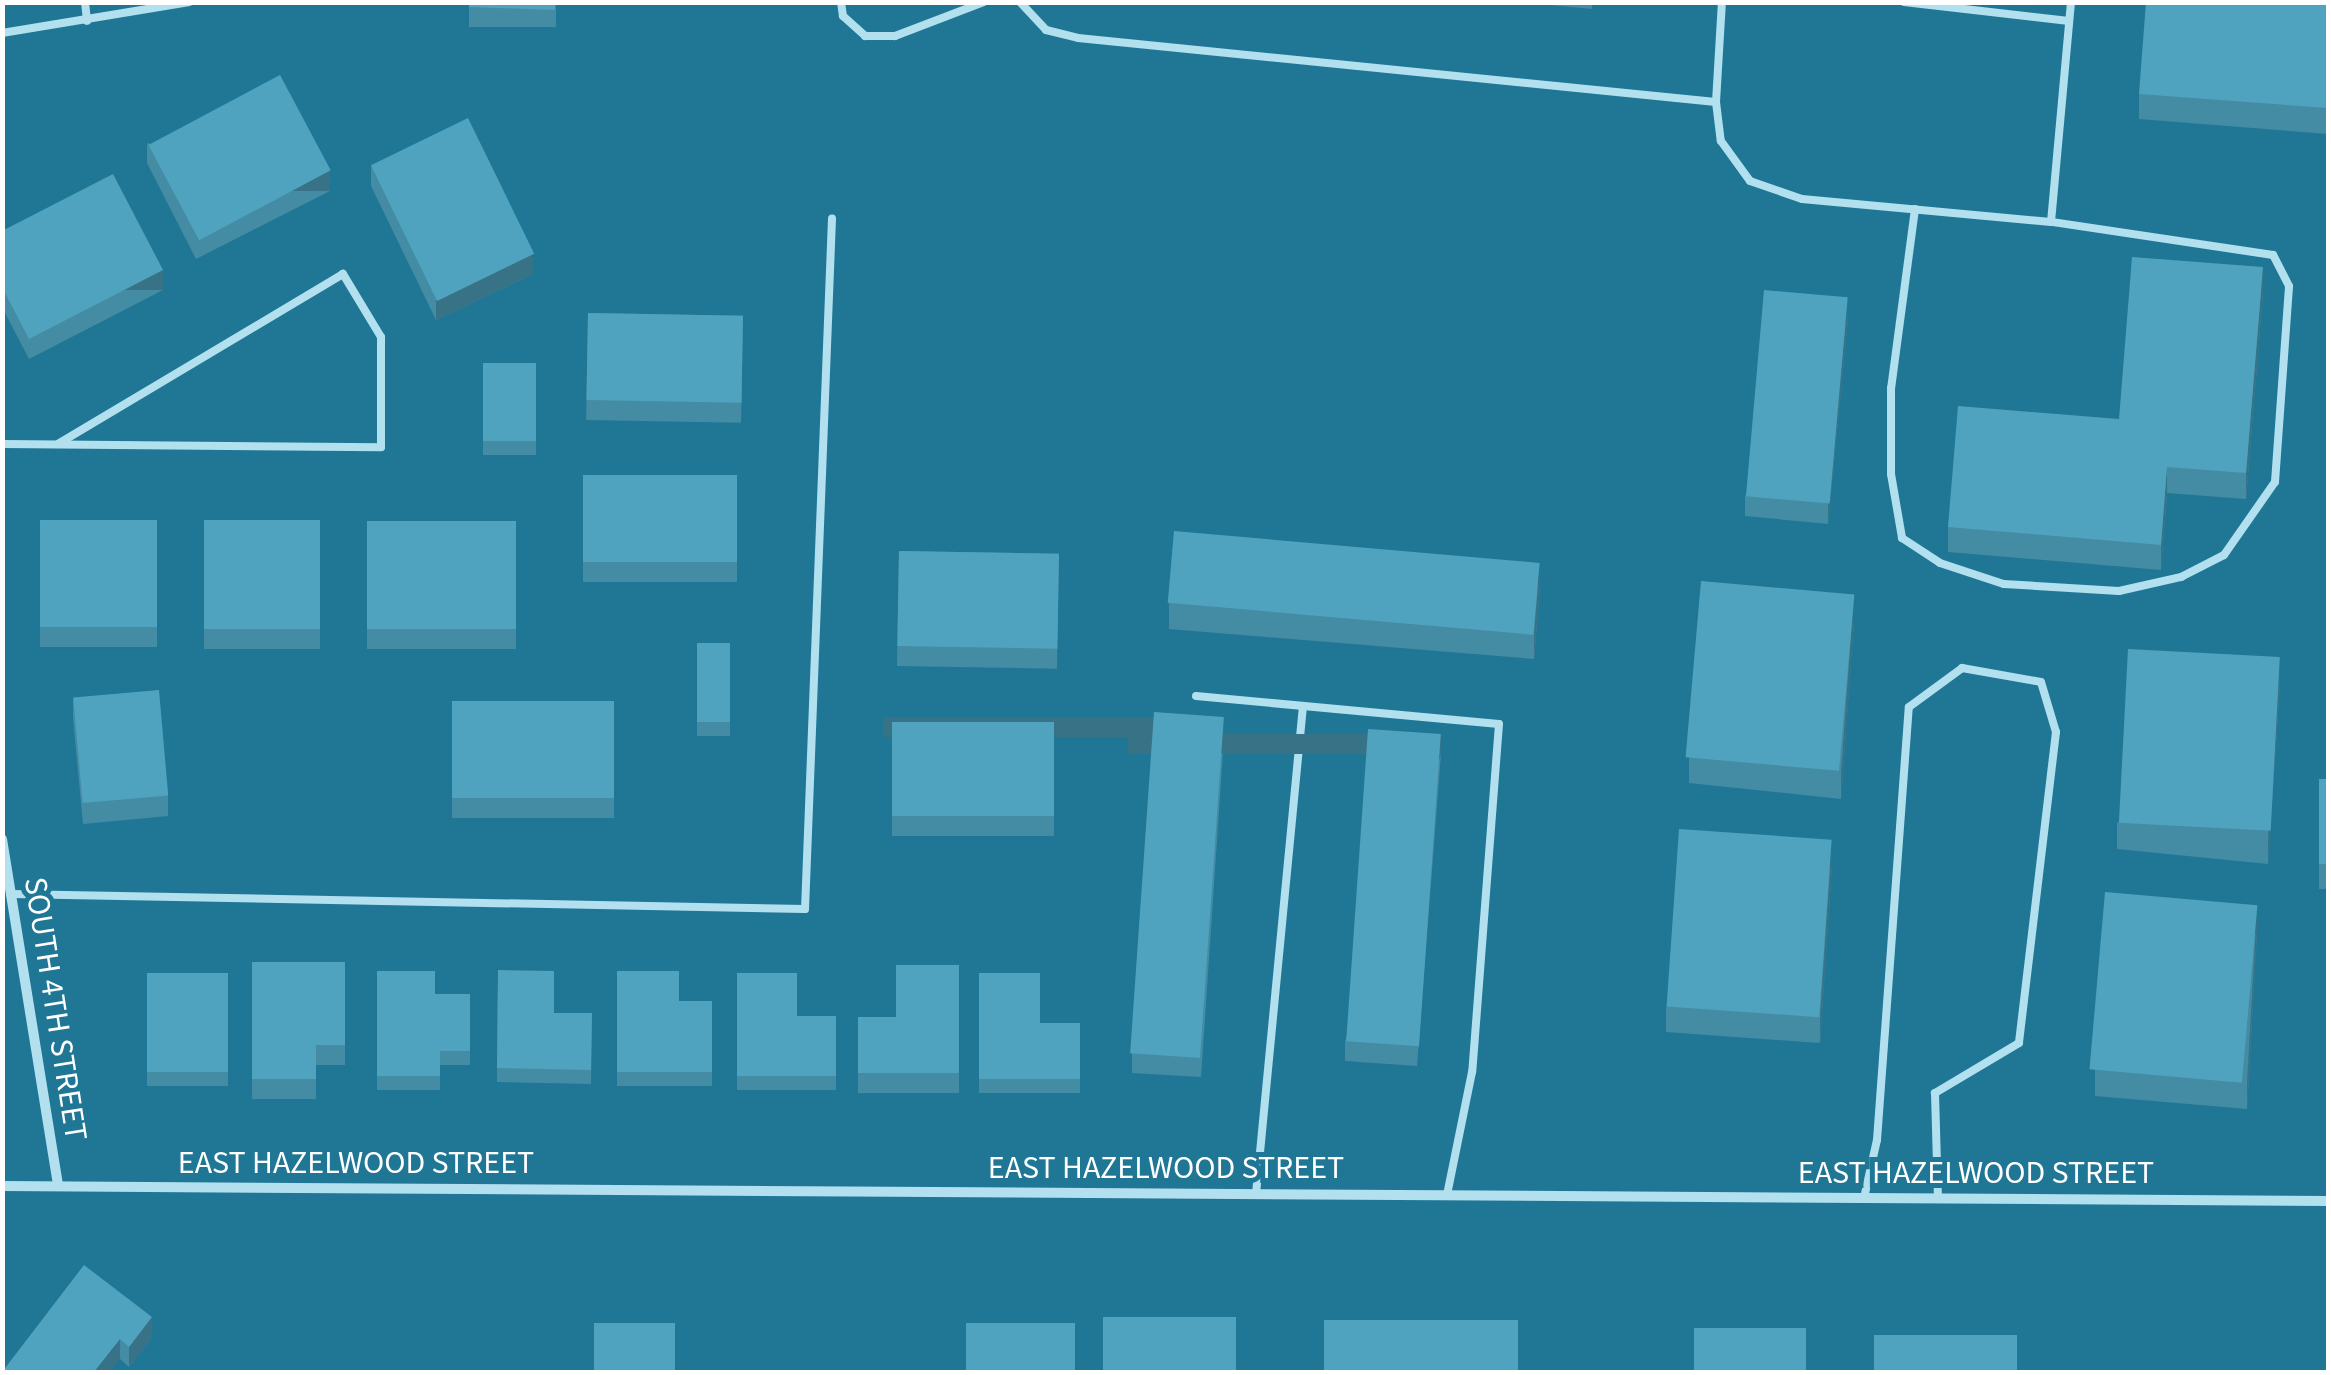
<!DOCTYPE html>
<html>
<head>
<meta charset="utf-8">
<style>
	body { margin:0 }
	#map { position:relative; width:2331px; height:1375px; overflow:hidden; background:#1f7795; font-family:"Source Sans 3",sans-serif }
	div>[style] { position:absolute }
	.service>* { height:8px; margin:-4px; padding:0 4px; transform-origin:4px; border-radius:4px; background:#b2e0ef }
	.minor>* { height:10px; margin:-5px; padding:0 5px; transform-origin:5px; border-radius:5px; background:#b2e0ef }
	.wall>* { inset:0; background:#448ca4; transform-origin:0 0 }
	.shaded-wall>* { inset:0; background:#377286; transform-origin:0 0 }
	.building>* { inset:0; background:#4fa3bf; transform-origin:0 0 }
	span { translate:-50% -50%; white-space:nowrap; text-align:center; line-height:1.15; -webkit-text-stroke:10px #1f7795; paint-order:stroke }
	.street-label { font-size:32px; color:#fff }
	.frame { position:absolute; inset:0; border:5px solid #fff; pointer-events:none }
</style>
</head>
<body>
<div id="map">
	<div class="service">
		<i style="left:85px;top:2px;width:19px;rotate:84deg"></i>
		<i style="left:841px;top:2px;width:14px;rotate:82deg"></i>
		<i style="left:843px;top:16px;width:30px;rotate:42deg"></i>
		<i style="left:865px;top:36px;width:30px"></i>
		<i style="left:895px;top:36px;width:95px;rotate:-20.9deg"></i>
		<i style="left:1020px;top:2px;width:38px;rotate:47deg"></i>
		<i style="left:1046px;top:30px;width:33px;rotate:14deg"></i>
		<i style="left:1078px;top:38px;width:641px;rotate:5.73deg"></i>
		<i style="left:1716px;top:102px;width:100px;rotate:-86.6deg"></i>
		<i style="left:1904px;top:2px;width:166px;rotate:6.6deg"></i>
		<i style="left:2px;top:33px;width:190px;rotate:-9.4deg"></i>
		<i style="left:1716px;top:102px;width:39px;rotate:83deg"></i>
		<i style="left:1721px;top:141px;width:49px;rotate:54.1deg"></i>
		<i style="left:1750px;top:181px;width:55px;rotate:19.1deg"></i>
		<i style="left:1802px;top:199px;width:250px;rotate:5.3deg"></i>
		<i style="left:2051px;top:222px;width:221px;rotate:-84.8deg"></i>
		<i style="left:1915px;top:209px;width:181px;rotate:97.6deg"></i>
		<i style="left:1891px;top:388px;width:86px;rotate:90deg"></i>
		<i style="left:1891px;top:474px;width:65px;rotate:80.2deg"></i>
		<i style="left:1902px;top:538px;width:45px;rotate:33.3deg"></i>
		<i style="left:1940px;top:563px;width:67px;rotate:18.2deg"></i>
		<i style="left:2004px;top:584px;width:115px;rotate:3.5deg"></i>
		<i style="left:2119px;top:591px;width:64px;rotate:-12.7deg"></i>
		<i style="left:2181px;top:577px;width:48px;rotate:-27.1deg"></i>
		<i style="left:2224px;top:555px;width:89px;rotate:-55.1deg"></i>
		<i style="left:2275px;top:482px;width:196px;rotate:-85.9deg"></i>
		<i style="left:2289px;top:286px;width:35px;rotate:-117deg"></i>
		<i style="left:2273px;top:255px;width:224px;rotate:-171.5deg"></i>
		<i style="left:2px;top:444px;width:379px;rotate:0.5deg"></i>
		<i style="left:381px;top:447px;width:110px;rotate:-90deg"></i>
		<i style="left:381px;top:337px;width:74px;rotate:-121.1deg"></i>
		<i style="left:343px;top:274px;width:332px;rotate:149.2deg"></i>
		<i style="left:1196px;top:696px;width:304px;rotate:5.3deg"></i>
		<i style="left:1499px;top:724px;width:349px;rotate:94.4deg"></i>
		<i style="left:1472px;top:1072px;width:126px;rotate:101.5deg"></i>
		<i style="left:11px;top:894px;width:794px;rotate:1.08deg"></i>
		<i style="left:805px;top:909px;width:691px;rotate:-87.76deg"></i>
		<i style="left:1256px;top:1194px;width:490px;rotate:-84.5deg"></i>
		<i style="left:1864px;top:1198px;width:59px;rotate:-77.4deg"></i>
		<i style="left:1877px;top:1140px;width:434px;rotate:-85.8deg"></i>
		<i style="left:1909px;top:707px;width:66px;rotate:-36.3deg"></i>
		<i style="left:1962px;top:668px;width:80px;rotate:10deg"></i>
		<i style="left:2041px;top:682px;width:52px;rotate:73.3deg"></i>
		<i style="left:2056px;top:732px;width:313px;rotate:96.8deg"></i>
		<i style="left:2019px;top:1043px;width:98px;rotate:149.2deg"></i>
		<i style="left:1935px;top:1093px;width:105px;rotate:88.4deg"></i>
	</div>
	<div class="minor">
		<i style="left:2px;top:839px;width:351px;rotate:80.8deg"></i>
		<i style="left:2px;top:1186px;width:2326px;rotate:0.37deg"></i>
	</div>
	<div class="wall">
		<i style="left:469px;top:2px;width:87px;height:25px"></i>
		<i style="clip-path:polygon(1519px 2px,1592px 2px,1592px 9px)"></i>
		<i style="clip-path:polygon(2328px 2px,2328px 134px,2139px 119px,2139px 94px)"></i>
		<i style="clip-path:polygon(147px 143px,330px 191px,196px 259px,147px 163px)"></i>
		<i style="clip-path:polygon(371px 166px,533px 274px,436px 320px,371px 186px)"></i>
		<i style="clip-path:polygon(2px 231px,163px 290px,29px 359px,2px 307px)"></i>
		<i style="clip-path:polygon(2263px 293px,2246px 499px,2167px 493px,2161px 570px,1948px 552px,1948px 527px,2119px 419px)"></i>
		<i style="left:588px;top:313px;width:155px;height:107px;rotate:1deg"></i>
		<i style="clip-path:polygon(1848px 318px,1828px 524px,1745px 516px,1745px 496px)"></i>
		<i style="left:483px;top:363px;width:53px;height:92px"></i>
		<i style="left:583px;top:475px;width:154px;height:107px"></i>
		<i style="left:40px;top:520px;width:117px;height:127px"></i>
		<i style="left:204px;top:520px;width:116px;height:129px"></i>
		<i style="left:367px;top:521px;width:149px;height:128px"></i>
		<i style="left:899px;top:551px;width:160px;height:115px;rotate:1deg"></i>
		<i style="clip-path:polygon(1540px 586px,1534px 659px,1169px 629px,1169px 603px)"></i>
		<i style="clip-path:polygon(1854px 621px,1841px 799px,1689px 783px,1689px 758px)"></i>
		<i style="left:697px;top:643px;width:33px;height:93px"></i>
		<i style="clip-path:polygon(2280px 683px,2268px 864px,2117px 849px,2117px 823px)"></i>
		<i style="clip-path:polygon(73px 698px,168px 796px,168px 816px,83px 824px,73px 718px)"></i>
		<i style="left:452px;top:701px;width:162px;height:117px"></i>
		<i style="left:892px;top:722px;width:162px;height:114px"></i>
		<i style="clip-path:polygon(1224px 737px,1201px 1077px,1132px 1073px,1132px 1053px)"></i>
		<i style="clip-path:polygon(1441px 754px,1417px 1066px,1345px 1061px,1345px 1041px)"></i>
		<i style="left:2319px;top:779px;width:9px;height:110px"></i>
		<i style="clip-path:polygon(1832px 865px,1820px 1043px,1666px 1032px,1666px 1007px)"></i>
		<i style="clip-path:polygon(2257px 932px,2247px 1109px,2095px 1096px,2095px 1070px)"></i>
		<i style="clip-path:polygon(252px 962px,345px 962px,345px 1065px,316px 1065px,316px 1099px,252px 1099px)"></i>
		<i style="clip-path:polygon(959px 965px,959px 1093px,858px 1093px,858px 1017px,896px 1017px)"></i>
		<i style="clip-path:polygon(498px 970px,554px 1013px,592px 1013px,591px 1084px,497px 1082px)"></i>
		<i style="clip-path:polygon(377px 971px,435px 994px,470px 994px,470px 1065px,440px 1065px,440px 1090px,377px 1090px)"></i>
		<i style="clip-path:polygon(617px 971px,679px 1001px,712px 1001px,712px 1086px,617px 1086px)"></i>
		<i style="left:147px;top:973px;width:81px;height:113px"></i>
		<i style="clip-path:polygon(737px 973px,797px 1016px,836px 1016px,836px 1090px,737px 1090px)"></i>
		<i style="clip-path:polygon(979px 973px,1040px 1023px,1080px 1023px,1080px 1093px,979px 1093px)"></i>
		<i style="clip-path:polygon(84px 1265px,152px 1337px,129px 1367px,120px 1359px)"></i>
	</div>
	<div class="shaded-wall">
		<i style="left:330px;top:171px;width:20px;height:150px;rotate:90deg"></i>
		<i style="clip-path:polygon(533px 254px,533px 274px,436px 320px,436px 300px)"></i>
		<i style="clip-path:polygon(2263px 267px,2263px 293px,2246px 499px,2246px 473px)"></i>
		<i style="left:163px;top:270px;width:20px;height:151px;rotate:90deg"></i>
		<i style="clip-path:polygon(1848px 298px,1848px 318px,1828px 524px,1828px 504px)"></i>
		<i style="clip-path:polygon(2167px 467px,2167px 493px,2161px 570px,2161px 545px)"></i>
		<i style="clip-path:polygon(1540px 561px,1540px 586px,1534px 659px,1534px 634px)"></i>
		<i style="clip-path:polygon(1854px 595px,1854px 621px,1841px 799px,1841px 773px)"></i>
		<i style="clip-path:polygon(2280px 658px,2280px 683px,2268px 864px,2268px 839px)"></i>
		<i style="left:1224px;top:717px;width:20px;height:341px;rotate:90deg"></i>
		<i style="left:1441px;top:734px;width:20px;height:313px;rotate:90deg"></i>
		<i style="clip-path:polygon(1832px 839px,1832px 865px,1820px 1043px,1820px 1017px)"></i>
		<i style="clip-path:polygon(2257px 906px,2257px 932px,2247px 1109px,2247px 1083px)"></i>
		<i style="clip-path:polygon(152px 1317px,152px 1337px,129px 1367px,129px 1347px)"></i>
		<i style="clip-path:polygon(120px 1339px,120px 1359px,110px 1372px,94px 1372px)"></i>
	</div>
	<div class="building">
		<i style="clip-path:polygon(469px 2px,555px 2px,555px 10px,469px 7px)"></i>
		<i style="clip-path:polygon(2146px 2px,2328px 2px,2328px 108px,2139px 94px)"></i>
		<i style="left:280px;top:75px;width:108px;height:149px;rotate:62deg"></i>
		<i style="left:468px;top:118px;width:151px;height:108px;rotate:64deg"></i>
		<i style="clip-path:polygon(113px 174px,163px 270px,29px 339px,2px 287px,2px 231px)"></i>
		<i style="clip-path:polygon(2132px 257px,2263px 267px,2246px 473px,2167px 467px,2161px 545px,1948px 527px,1958px 406px,2119px 419px)"></i>
		<i style="left:1764px;top:290px;width:84px;height:207px;rotate:5deg"></i>
		<i style="left:588px;top:313px;width:155px;height:87px;rotate:1deg"></i>
		<i style="left:483px;top:363px;width:53px;height:78px"></i>
		<i style="left:583px;top:475px;width:154px;height:87px"></i>
		<i style="left:40px;top:520px;width:117px;height:107px"></i>
		<i style="left:204px;top:520px;width:116px;height:109px"></i>
		<i style="left:367px;top:521px;width:149px;height:108px"></i>
		<i style="left:1174px;top:531px;width:367px;height:72px;rotate:5deg"></i>
		<i style="left:899px;top:551px;width:160px;height:95px;rotate:1deg"></i>
		<i style="left:1701px;top:581px;width:154px;height:177px;rotate:5deg"></i>
		<i style="left:697px;top:643px;width:33px;height:79px"></i>
		<i style="left:2128px;top:649px;width:152px;height:174px;rotate:3deg"></i>
		<i style="left:159px;top:690px;width:106px;height:86px;rotate:85deg"></i>
		<i style="left:452px;top:701px;width:162px;height:97px"></i>
		<i style="left:1154px;top:712px;width:70px;height:342px;rotate:4deg"></i>
		<i style="left:892px;top:722px;width:162px;height:94px"></i>
		<i style="left:1368px;top:729px;width:73px;height:313px;rotate:4deg"></i>
		<i style="left:2319px;top:779px;width:9px;height:85px"></i>
		<i style="left:1679px;top:829px;width:153px;height:178px;rotate:4deg"></i>
		<i style="left:2105px;top:892px;width:153px;height:178px;rotate:5deg"></i>
		<i style="clip-path:polygon(252px 962px,345px 962px,345px 1045px,316px 1045px,316px 1079px,252px 1079px)"></i>
		<i style="clip-path:polygon(896px 965px,959px 965px,959px 1073px,858px 1073px,858px 1017px,896px 1017px)"></i>
		<i style="clip-path:polygon(498px 970px,554px 971px,554px 1013px,592px 1013px,591px 1070px,497px 1068px)"></i>
		<i style="clip-path:polygon(377px 971px,435px 971px,435px 994px,470px 994px,470px 1051px,440px 1051px,440px 1076px,377px 1076px)"></i>
		<i style="clip-path:polygon(617px 971px,679px 971px,679px 1001px,712px 1001px,712px 1072px,617px 1072px)"></i>
		<i style="left:147px;top:973px;width:81px;height:99px"></i>
		<i style="clip-path:polygon(737px 973px,797px 973px,797px 1016px,836px 1016px,836px 1076px,737px 1076px)"></i>
		<i style="clip-path:polygon(979px 973px,1040px 973px,1040px 1023px,1080px 1023px,1080px 1079px,979px 1079px)"></i>
		<i style="clip-path:polygon(84px 1265px,152px 1317px,129px 1347px,120px 1339px,94px 1372px,2px 1372px)"></i>
		<i style="left:1103px;top:1317px;width:133px;height:55px"></i>
		<i style="left:1324px;top:1320px;width:194px;height:52px"></i>
		<i style="left:594px;top:1323px;width:81px;height:49px"></i>
		<i style="left:966px;top:1323px;width:109px;height:49px"></i>
		<i style="left:1694px;top:1328px;width:112px;height:44px"></i>
		<i style="left:1874px;top:1335px;width:143px;height:37px"></i>
	</div>
	<div class="street-label">
		<span style="left:55px;top:1009px;rotate:81deg">SOUTH 4TH STREET</span>
		<span style="left:356px;top:1163px">EAST HAZELWOOD STREET</span>
		<span style="left:1166px;top:1168px">EAST HAZELWOOD STREET</span>
		<span style="left:1976px;top:1173px">EAST HAZELWOOD STREET</span>
	</div>
	<div class="frame"></div>
</div>
</body>
</html>
